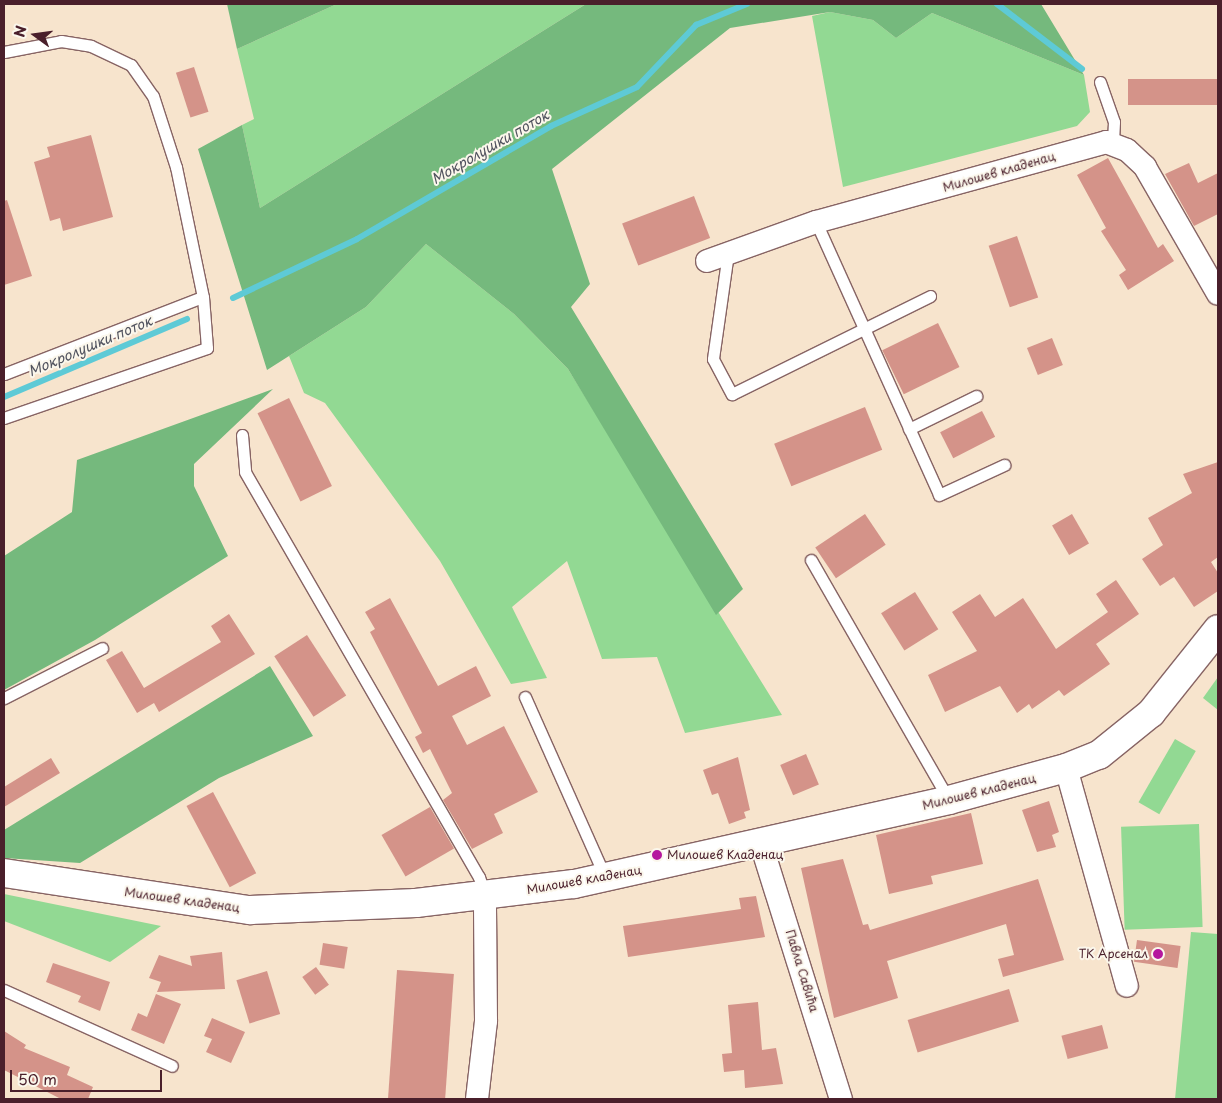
<!DOCTYPE html>
<html>
<head>
<meta charset="utf-8">
<style>
	body { margin:0 }
	#map { position:relative; width:1222px; height:1103px; overflow:hidden; background:#f7e4cd; font-family:"Playpen Sans",sans-serif }
	div>[style] { position:absolute }
	.green>* { inset:0; background:#92d993; transform-origin:0 0 }
	.forest>* { inset:0; background:#75b97d }
	.stream>* { height:6px; margin:-3px; padding:0 3px; transform-origin:3px; border-radius:3px; background:#5ecad6 }
	.building>* { inset:0; background:#d49389; transform-origin:0 0 }
	.roads { filter:drop-shadow(1px 0 #876464) drop-shadow(-1px 0 #876464) drop-shadow(0 1px #876464) drop-shadow(0 -1px #876464) }
	.service>* { height:11px; margin:-5.5px; padding:0 5.5px; transform-origin:5.5px; border-radius:5.5px; background:#fff }
	.minor>* { height:22px; margin:-11px; padding:0 11px; transform-origin:11px; border-radius:11px; background:#fff }
	.tertiary>* { height:28px; margin:-14px; padding:0 14px; transform-origin:14px; border-radius:14px; background:#fff }
	.dots>* { width:14px; height:14px; translate:-50% -50%; box-sizing:border-box; border:2px solid #fbf7ec; border-radius:50% }
	span { translate:-50% -50%; white-space:nowrap; text-align:center; line-height:1.15; -webkit-text-stroke:4px #fbf7ec; paint-order:stroke }
	.street-label { font-size:12px; color:#4a1f2b }
	.poi-label { font-size:12px; color:#4a1f2b }
	.left { translate:0 -50%; text-align:left }
	.right { translate:-100% -50%; text-align:right }
	.water-label { font-size:14px; color:#50525e; font-style:italic }
	.frame { position:absolute; inset:0; border:5px solid #4a1f2b; pointer-events:none }
	.north { position:absolute; left:10px; top:10px; width:50px; height:50px; -webkit-text-stroke:4px #fbf7ec; paint-order:stroke; rotate:284deg; font-size:14px; font-weight:700; line-height:20px; text-align:center; color:#4a1f2b }
	.north::after { content:''; display:block; margin:auto; width:18px; height:22px; background:#4a1f2b; clip-path:polygon(50% 0,100% 100%,50% 72%,0 100%) }
	.scale { position:absolute; left:10px; top:1070px; width:152px; height:22px; box-sizing:border-box; border:2px solid #4a1f2b; border-top:0; padding-left:6px; font-size:15px; line-height:18px; white-space:nowrap; color:#4a1f2b; -webkit-text-stroke:4px #fbf7ec; paint-order:stroke }
</style>
</head>
<body>
<div id="map">
	<div class="green">
		<i style="clip-path:polygon(337px 4px,586px 4px,260px 208px,242px 125px,254px 119px,237px 49px)"></i>
		<i style="clip-path:polygon(830px 12px,873px 20px,896px 38px,932px 13px,1084px 75px,1090px 112px,1077px 126px,843px 187px,812px 16px)"></i>
		<i style="clip-path:polygon(426px 244px,514px 314px,568px 369px,782px 715px,685px 733px,657px 657px,602px 659px,567px 561px,512px 607px,547px 678px,511px 684px,440px 561px,325px 403px,304px 393px,289px 356px,366px 307px)"></i>
		<i style="clip-path:polygon(1218px 677px,1218px 710px,1203px 698px)"></i>
		<i style="left:1175px;top:739px;width:24px;height:73px;rotate:30deg"></i>
		<i style="left:1199px;top:824px;width:103px;height:78px;rotate:88deg"></i>
		<i style="clip-path:polygon(4px 894px,161px 926px,110px 962px,4px 921px)"></i>
		<i style="clip-path:polygon(1191px 932px,1218px 934px,1218px 1099px,1175px 1099px)"></i>
	</div>
	<div class="forest">
		<i style="clip-path:polygon(227px 4px,337px 4px,237px 49px)"></i>
		<i style="clip-path:polygon(586px 4px,1041px 4px,1084px 75px,932px 13px,896px 38px,873px 20px,830px 12px,730px 28px,552px 169px,590px 284px,571px 307px,743px 589px,716px 615px,568px 369px,514px 314px,426px 244px,366px 307px,267px 370px,198px 149px,242px 125px,260px 208px)"></i>
		<i style="clip-path:polygon(273px 389px,194px 464px,194px 486px,228px 556px,95px 640px,4px 690px,4px 556px,72px 512px,77px 460px)"></i>
		<i style="clip-path:polygon(270px 666px,313px 736px,219px 778px,80px 863px,4px 858px,4px 830px)"></i>
	</div>
	<div class="stream">
		<i style="left:997px;top:4px;width:107px;rotate:37.4deg"></i>
		<i style="left:233px;top:298px;width:137px;rotate:-25.4deg"></i>
		<i style="left:357px;top:239px;width:225px;rotate:-30.2deg"></i>
		<i style="left:551px;top:126px;width:94px;rotate:-24.4deg"></i>
		<i style="left:637px;top:87px;width:86px;rotate:-46.4deg"></i>
		<i style="left:696px;top:25px;width:55px;rotate:-22.4deg"></i>
		<i style="left:4px;top:397px;width:199px;rotate:-23.1deg"></i>
	</div>
	<div class="building">
		<i style="left:194px;top:67px;width:47px;height:19px;rotate:72deg"></i>
		<i style="left:1218px;top:79px;width:26px;height:90px;rotate:90deg"></i>
		<i style="clip-path:polygon(91px 135px,113px 217px,63px 231px,60px 218px,50px 221px,34px 162px,50px 157px,47px 147px)"></i>
		<i style="clip-path:polygon(1108px 158px,1158px 248px,1163px 244px,1174px 261px,1128px 290px,1119px 275px,1126px 270px,1101px 231px,1106px 228px,1077px 175px)"></i>
		<i style="clip-path:polygon(1189px 163px,1198px 183px,1218px 173px,1218px 214px,1194px 226px,1165px 174px)"></i>
		<i style="left:694px;top:196px;width:45px;height:77px;rotate:69deg"></i>
		<i style="clip-path:polygon(7px 200px,32px 276px,4px 285px,4px 201px)"></i>
		<i style="left:1017px;top:236px;width:65px;height:30px;rotate:71deg"></i>
		<i style="left:938px;top:323px;width:49px;height:62px;rotate:64deg"></i>
		<i style="left:1052px;top:338px;width:29px;height:27px;rotate:68deg"></i>
		<i style="left:289px;top:398px;width:98px;height:35px;rotate:64deg"></i>
		<i style="left:865px;top:407px;width:46px;height:98px;rotate:68deg"></i>
		<i style="left:982px;top:411px;width:29px;height:47px;rotate:63deg"></i>
		<i style="clip-path:polygon(1218px 462px,1218px 557px,1211px 562px,1218px 573px,1218px 591px,1194px 607px,1174px 577px,1160px 586px,1142px 559px,1163px 545px,1148px 518px,1192px 493px,1183px 474px)"></i>
		<i style="left:865px;top:514px;width:37px;height:60px;rotate:56deg"></i>
		<i style="left:1072px;top:514px;width:34px;height:23px;rotate:60deg"></i>
		<i style="clip-path:polygon(1116px 580px,1139px 614px,1096px 644px,1110px 664px,1064px 696px,1059px 690px,1032px 709px,1029px 704px,1017px 713px,1000px 686px,945px 712px,928px 675px,977px 651px,952px 612px,980px 594px,995px 617px,1023px 598px,1056px 649px,1108px 612px,1096px 594px)"></i>
		<i style="left:915px;top:592px;width:44px;height:40px;rotate:58deg"></i>
		<i style="clip-path:polygon(390px 598px,438px 686px,476px 666px,491px 696px,452px 716px,467px 745px,504px 726px,538px 792px,494px 814px,503px 833px,472px 849px,443px 800px,452px 793px,430px 749px,423px 753px,415px 737px,422px 733px,370px 632px,375px 629px,365px 612px)"></i>
		<i style="clip-path:polygon(229px 614px,255px 654px,159px 712px,154px 703px,137px 713px,106px 660px,122px 651px,144px 688px,221px 642px,211px 626px)"></i>
		<i style="left:307px;top:635px;width:72px;height:39px;rotate:57deg"></i>
		<i style="left:806px;top:754px;width:33px;height:28px;rotate:67deg"></i>
		<i style="clip-path:polygon(738px 757px,750px 810px,744px 812px,746px 818px,729px 824px,718px 793px,712px 795px,703px 770px)"></i>
		<i style="clip-path:polygon(51px 758px,60px 773px,4px 807px,4px 787px)"></i>
		<i style="left:213px;top:792px;width:92px;height:30px;rotate:62deg"></i>
		<i style="clip-path:polygon(1049px 801px,1059px 832px,1052px 835px,1056px 847px,1037px 852px,1022px 810px)"></i>
		<i style="left:430px;top:807px;width:48px;height:56px;rotate:60deg"></i>
		<i style="clip-path:polygon(971px 813px,983px 864px,931px 876px,933px 884px,889px 894px,876px 835px)"></i>
		<i style="clip-path:polygon(843px 859px,863px 925px,868px 924px,870px 930px,1038px 879px,1064px 960px,1003px 977px,998px 959px,1014px 955px,1006px 924px,887px 961px,898px 998px,834px 1018px,801px 868px)"></i>
		<i style="clip-path:polygon(756px 896px,765px 937px,628px 957px,623px 926px,741px 909px,739px 898px)"></i>
		<i style="left:1137px;top:940px;width:44px;height:22px;rotate:8deg"></i>
		<i style="left:323px;top:943px;width:25px;height:22px;rotate:9deg"></i>
		<i style="clip-path:polygon(222px 952px,225px 989px,157px 992px,161px 982px,149px 978px,159px 955px,192px 966px,190px 956px)"></i>
		<i style="clip-path:polygon(53px 963px,110px 982px,100px 1011px,78px 1002px,81px 996px,46px 982px)"></i>
		<i style="left:316px;top:967px;width:22px;height:17px;rotate:54deg"></i>
		<i style="left:397px;top:970px;width:57px;height:129px;rotate:4deg"></i>
		<i style="left:267px;top:971px;width:45px;height:32px;rotate:73deg"></i>
		<i style="left:1009px;top:989px;width:34px;height:106px;rotate:73deg"></i>
		<i style="clip-path:polygon(156px 994px,181px 1004px,164px 1044px,131px 1030px,138px 1013px,147px 1017px)"></i>
		<i style="clip-path:polygon(758px 1002px,762px 1050px,776px 1048px,783px 1084px,745px 1088px,744px 1070px,724px 1072px,722px 1054px,732px 1053px,728px 1005px)"></i>
		<i style="clip-path:polygon(212px 1018px,245px 1032px,231px 1063px,206px 1052px,212px 1039px,204px 1036px)"></i>
		<i style="left:1102px;top:1025px;width:24px;height:42px;rotate:75deg"></i>
		<i style="clip-path:polygon(4px 1031px,26px 1045px,24px 1048px,70px 1067px,67px 1075px,93px 1087px,88px 1099px,61px 1099px,4px 1070px)"></i>
	</div>
	<div class="roads">
		<div class="service">
			<i style="left:4px;top:52px;width:58px;rotate:-10.9deg"></i>
			<i style="left:61px;top:41px;width:30px;rotate:9deg"></i>
			<i style="left:91px;top:46px;width:44px;rotate:25.4deg"></i>
			<i style="left:131px;top:65px;width:38px;rotate:55deg"></i>
			<i style="left:153px;top:96px;width:75px;rotate:72.1deg"></i>
			<i style="left:176px;top:167px;width:133px;rotate:78.3deg"></i>
			<i style="left:203px;top:297px;width:51px;rotate:85.5deg"></i>
			<i style="left:207px;top:348px;width:215px;rotate:161deg"></i>
			<i style="left:1100px;top:82px;width:42px;rotate:70.7deg"></i>
			<i style="left:1114px;top:122px;width:21px;rotate:93deg"></i>
			<i style="left:816px;top:222px;width:299px;rotate:65.7deg"></i>
			<i style="left:939px;top:495px;width:72px;rotate:-24.8deg"></i>
			<i style="left:728px;top:253px;width:107px;rotate:98.1deg"></i>
			<i style="left:713px;top:359px;width:40px;rotate:62deg"></i>
			<i style="left:732px;top:394px;width:221px;rotate:-26.3deg"></i>
			<i style="left:4px;top:374px;width:213px;rotate:-21.2deg"></i>
			<i style="left:909px;top:429px;width:75px;rotate:-26.2deg"></i>
			<i style="left:242px;top:435px;width:37px;rotate:85deg"></i>
			<i style="left:245px;top:472px;width:468px;rotate:60deg"></i>
			<i style="left:479px;top:877px;width:18px;rotate:71deg"></i>
			<i style="left:811px;top:560px;width:277px;rotate:60.1deg"></i>
			<i style="left:525px;top:697px;width:197px;rotate:66deg"></i>
			<i style="left:4px;top:698px;width:110px;rotate:-27deg"></i>
			<i style="left:4px;top:990px;width:184px;rotate:24.3deg"></i>
		</div>
		<div class="minor">
			<i style="left:707px;top:261px;width:116px;rotate:-19.7deg"></i>
			<i style="left:816px;top:222px;width:301px;rotate:-15.4deg"></i>
			<i style="left:1106px;top:142px;width:22px;rotate:21deg"></i>
			<i style="left:1127px;top:150px;width:25px;rotate:43deg"></i>
			<i style="left:1145px;top:167px;width:146px;rotate:60.1deg"></i>
			<i style="left:1066px;top:768px;width:226px;rotate:74.4deg"></i>
			<i style="left:761px;top:844px;width:267px;rotate:72.6deg"></i>
			<i style="left:477px;top:1099px;width:79px;rotate:-83.4deg"></i>
			<i style="left:486px;top:1021px;width:125px;rotate:-90.5deg"></i>
		</div>
		<div class="tertiary">
			<i style="left:4px;top:873px;width:249px;rotate:8.6deg"></i>
			<i style="left:250px;top:910px;width:166px;rotate:-2.4deg"></i>
			<i style="left:416px;top:903px;width:159px;rotate:-6.9deg"></i>
			<i style="left:574px;top:884px;width:384px;rotate:-12.6deg"></i>
			<i style="left:949px;top:800px;width:121px;rotate:-15.3deg"></i>
			<i style="left:1066px;top:768px;width:35px;rotate:-22deg"></i>
			<i style="left:1099px;top:755px;width:67px;rotate:-38.9deg"></i>
			<i style="left:1151px;top:713px;width:107px;rotate:-51.4deg"></i>
		</div>
	</div>
	<div class="dots">
		<i style="left:657px;top:855px;background:#b5179e"></i>
		<i style="left:1158px;top:954px;background:#b5179e"></i>
	</div>
	<div class="street-label">
		<span style="left:999px;top:172px;rotate:-16deg">Милошев кладенац</span>
		<span style="left:979px;top:792px;rotate:-14deg">Милошев кладенац</span>
		<span style="left:584px;top:880px;rotate:-10deg">Милошев кладенац</span>
		<span style="left:182px;top:900px;rotate:8deg">Милошев кладенац</span>
		<span style="left:802px;top:971px;rotate:73deg">Павла Савића</span>
	</div>
	<div class="poi-label">
		<span class="left" style="left:667px;top:855px">Милошев Кладенац</span>
		<span class="right" style="left:1148px;top:954px">ТК Арсенал</span>
	</div>
	<div class="water-label">
		<span style="left:490px;top:147px;rotate:-30deg">Мокролушки поток</span>
		<span style="left:90px;top:346px;rotate:-23deg">Мокролушки поток</span>
	</div>
	<div class="frame"></div>
	<div class="north">N</div>
	<div class="scale">50 m</div>
</div>
</body>
</html>
